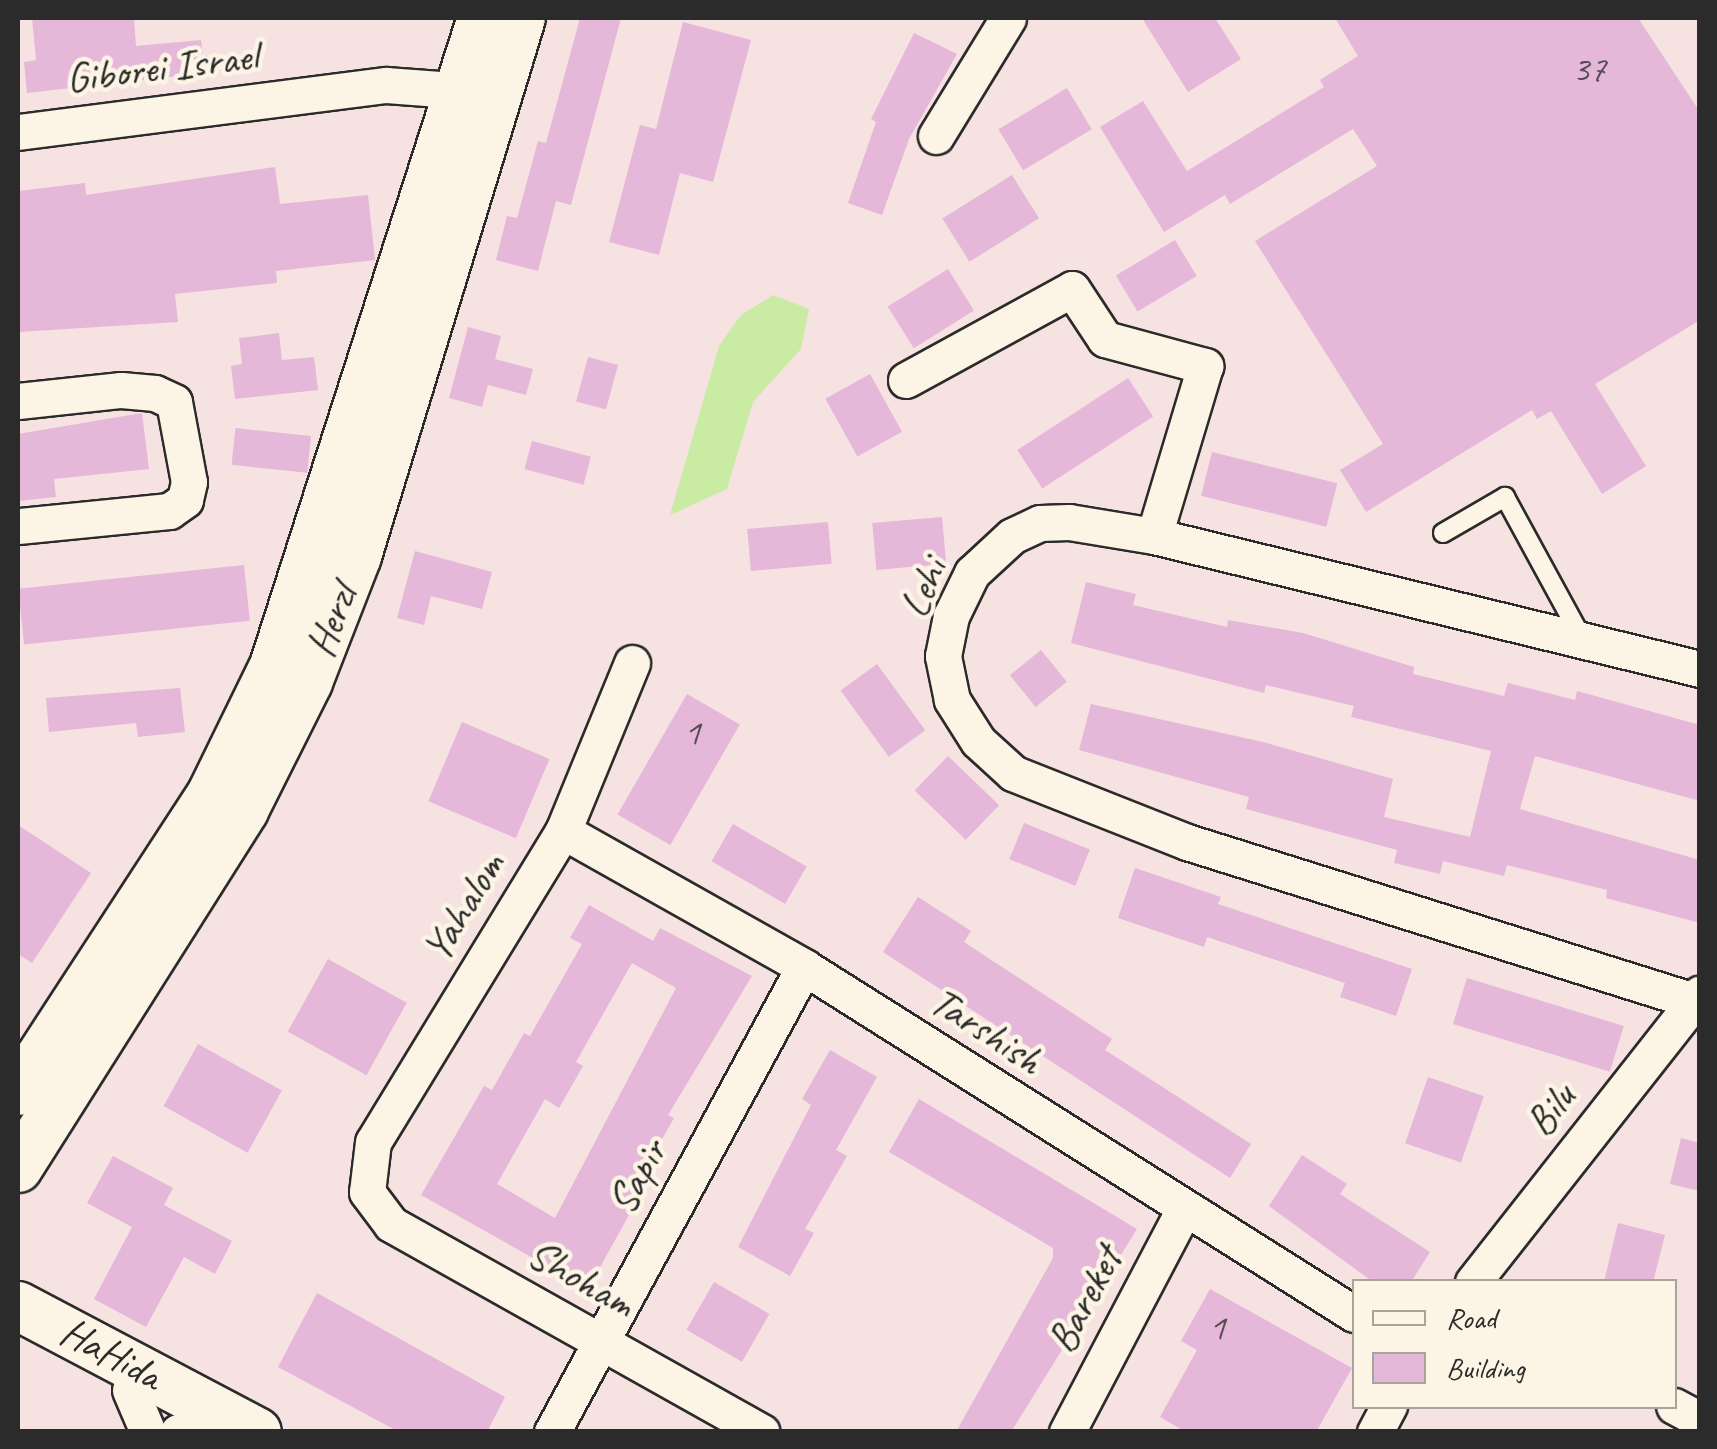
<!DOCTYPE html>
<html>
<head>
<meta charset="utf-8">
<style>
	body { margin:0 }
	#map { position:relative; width:1717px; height:1449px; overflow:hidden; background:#f5e2e1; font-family:Caveat,sans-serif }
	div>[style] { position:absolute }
	.green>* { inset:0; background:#c9eba4 }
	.building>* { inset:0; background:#e5b7d9; transform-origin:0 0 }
	.roads { filter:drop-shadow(2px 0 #2b2b2b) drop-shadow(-2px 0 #2b2b2b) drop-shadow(0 2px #2b2b2b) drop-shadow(0 -2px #2b2b2b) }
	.lane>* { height:18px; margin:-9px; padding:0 9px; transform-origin:9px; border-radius:9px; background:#fcf5e5 }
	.street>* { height:35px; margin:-17.5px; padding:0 17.5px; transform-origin:17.5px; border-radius:17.5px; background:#fcf5e5 }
	.secondary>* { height:48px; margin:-24px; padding:0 24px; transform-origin:24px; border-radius:24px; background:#fcf5e5 }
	span { translate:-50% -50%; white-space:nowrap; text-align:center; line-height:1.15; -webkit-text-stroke:9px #fcf5e5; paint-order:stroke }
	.number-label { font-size:38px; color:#5a4e56 }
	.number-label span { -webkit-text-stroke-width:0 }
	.street-label { font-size:42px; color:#2b2b2b }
	.frame { position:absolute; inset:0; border:20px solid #2b2b2b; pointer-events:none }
	.legend { position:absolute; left:1352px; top:1279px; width:325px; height:130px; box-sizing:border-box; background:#fcf5e5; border:2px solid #a8a49b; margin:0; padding:12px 18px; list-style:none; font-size:30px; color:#2b2b2b }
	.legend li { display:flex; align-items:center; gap:20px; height:50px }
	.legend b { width:50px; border:2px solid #a8a49b }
</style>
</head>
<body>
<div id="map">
	<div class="green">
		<i style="clip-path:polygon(773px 295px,809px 309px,801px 349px,753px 402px,727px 489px,670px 515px,719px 346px,741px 315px)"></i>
	</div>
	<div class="building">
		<i style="clip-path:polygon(32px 18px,134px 18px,136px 46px,201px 40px,205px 73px,27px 93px,24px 62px,36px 60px)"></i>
		<i style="clip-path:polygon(580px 18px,621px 18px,571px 205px,556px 201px,538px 271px,496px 260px,507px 216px,517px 218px,538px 141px,546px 143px)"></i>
		<i style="clip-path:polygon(1142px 18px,1215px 18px,1241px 59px,1188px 92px)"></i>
		<i style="clip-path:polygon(1335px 18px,1638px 18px,1700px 112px,1700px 320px,1595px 384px,1646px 466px,1602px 494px,1551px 411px,1537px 419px,1532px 410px,1366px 512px,1340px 470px,1383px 444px,1255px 241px,1377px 166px,1353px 129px,1230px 204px,1225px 195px,1164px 232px,1100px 127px,1143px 101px,1187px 171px,1324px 87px,1320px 80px,1358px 56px)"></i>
		<i style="clip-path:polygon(683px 22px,751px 40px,713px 182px,680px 173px,659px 255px,609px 242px,640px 125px,656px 129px)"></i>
		<i style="clip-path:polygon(914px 33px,957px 54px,909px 139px,882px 215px,848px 203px,876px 122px,871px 119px)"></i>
		<i style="left:1067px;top:88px;width:48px;height:80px;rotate:59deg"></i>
		<i style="clip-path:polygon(275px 167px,280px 204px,368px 195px,375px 260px,276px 271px,277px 283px,175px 294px,178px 322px,18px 332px,18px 191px,85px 183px,86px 195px)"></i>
		<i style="left:1012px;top:175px;width:51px;height:82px;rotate:58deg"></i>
		<i style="left:1175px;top:240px;width:42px;height:69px;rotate:59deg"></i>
		<i style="left:948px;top:269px;width:49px;height:71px;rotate:58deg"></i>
		<i style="clip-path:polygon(468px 327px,501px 336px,495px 359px,533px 369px,526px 395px,488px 385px,482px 407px,449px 398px)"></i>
		<i style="clip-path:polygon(279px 333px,282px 360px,314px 357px,318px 390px,235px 399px,231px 366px,242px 364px,239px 338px)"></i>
		<i style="left:588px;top:357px;width:31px;height:46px;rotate:15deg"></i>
		<i style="left:870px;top:374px;width:66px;height:51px;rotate:61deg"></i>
		<i style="left:1128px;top:378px;width:46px;height:132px;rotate:57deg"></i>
		<i style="clip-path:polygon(142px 413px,149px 469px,54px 479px,56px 497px,18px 501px,18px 434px)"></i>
		<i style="left:311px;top:436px;width:37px;height:76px;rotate:96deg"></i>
		<i style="left:532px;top:441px;width:61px;height:29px;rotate:15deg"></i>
		<i style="left:1212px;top:452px;width:129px;height:45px;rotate:14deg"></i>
		<i style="left:942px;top:517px;width:47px;height:70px;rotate:85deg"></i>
		<i style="left:828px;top:522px;width:42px;height:81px;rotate:85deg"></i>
		<i style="clip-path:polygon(415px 551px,492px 572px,482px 609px,431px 596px,424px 625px,397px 618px)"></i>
		<i style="left:244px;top:565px;width:56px;height:227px;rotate:84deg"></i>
		<i style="clip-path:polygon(1086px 582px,1136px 594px,1133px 605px,1227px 627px,1228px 620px,1303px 633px,1414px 667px,1413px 674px,1504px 696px,1508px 683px,1575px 700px,1577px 691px,1700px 725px,1700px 801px,1535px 756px,1520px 809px,1700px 860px,1700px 923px,1606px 898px,1607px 890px,1507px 865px,1504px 876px,1443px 861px,1440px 874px,1394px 863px,1397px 850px,1246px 809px,1249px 797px,1079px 750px,1091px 704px,1263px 742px,1393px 779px,1384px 817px,1470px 837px,1491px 751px,1351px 717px,1354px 706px,1266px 685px,1264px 693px,1071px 643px)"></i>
		<i style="left:1041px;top:650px;width:41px;height:40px;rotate:51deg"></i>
		<i style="left:877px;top:664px;width:82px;height:45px;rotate:54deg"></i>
		<i style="clip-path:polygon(180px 688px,185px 732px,138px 737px,136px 723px,49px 732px,46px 698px)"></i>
		<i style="left:687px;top:694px;width:61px;height:139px;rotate:30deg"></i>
		<i style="left:462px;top:722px;width:95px;height:86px;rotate:23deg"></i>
		<i style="left:948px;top:756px;width:71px;height:48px;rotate:44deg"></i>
		<i style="left:1024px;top:823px;width:71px;height:39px;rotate:22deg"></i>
		<i style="left:733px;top:824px;width:85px;height:43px;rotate:30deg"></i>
		<i style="clip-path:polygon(18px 825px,91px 873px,32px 963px,18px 954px)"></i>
		<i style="clip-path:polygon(1135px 868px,1221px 897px,1218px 904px,1412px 969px,1396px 1016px,1340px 997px,1345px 983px,1207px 937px,1204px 947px,1118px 918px)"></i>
		<i style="clip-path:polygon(918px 897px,971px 931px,964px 942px,1112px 1039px,1105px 1050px,1251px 1144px,1230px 1178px,883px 952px)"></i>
		<i style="clip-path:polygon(evenodd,589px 905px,653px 941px,660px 928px,752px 976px,668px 1115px,674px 1118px,643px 1173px,650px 1177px,588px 1289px,421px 1195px,484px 1086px,492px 1090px,524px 1033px,530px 1036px,582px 944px,570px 938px,589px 905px,632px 963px,676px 988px,555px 1218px,497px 1184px,545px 1099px,559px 1108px,583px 1066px,576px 1062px,632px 963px)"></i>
		<i style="left:328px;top:959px;width:90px;height:83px;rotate:29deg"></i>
		<i style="left:1467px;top:978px;width:164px;height:48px;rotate:17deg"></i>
		<i style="left:198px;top:1044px;width:96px;height:71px;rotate:29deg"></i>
		<i style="clip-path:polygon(830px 1050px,877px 1077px,836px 1150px,847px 1156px,805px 1229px,814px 1233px,790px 1276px,738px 1247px,811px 1105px,802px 1099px)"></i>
		<i style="left:1428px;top:1077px;width:59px;height:70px;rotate:19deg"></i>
		<i style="clip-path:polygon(919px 1099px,1137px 1229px,1011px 1432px,956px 1432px,1053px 1258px,1053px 1248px,889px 1152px)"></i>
		<i style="clip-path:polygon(1681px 1138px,1700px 1143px,1700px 1191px,1670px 1184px)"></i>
		<i style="clip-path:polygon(1302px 1155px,1347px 1184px,1340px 1194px,1430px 1252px,1411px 1282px,1373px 1282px,1269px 1206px)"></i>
		<i style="clip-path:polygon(113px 1156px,173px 1188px,164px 1205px,232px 1241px,215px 1274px,184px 1257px,146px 1327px,94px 1299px,132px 1227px,87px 1203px)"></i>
		<i style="clip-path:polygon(1618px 1223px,1665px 1235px,1653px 1282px,1604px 1282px)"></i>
		<i style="left:714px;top:1282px;width:64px;height:55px;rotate:30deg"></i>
		<i style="clip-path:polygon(1210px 1289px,1352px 1368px,1316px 1432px,1186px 1432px,1160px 1417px,1197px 1350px,1181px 1341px)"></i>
		<i style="clip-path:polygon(317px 1293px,505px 1397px,487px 1432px,399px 1432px,278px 1367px)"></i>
	</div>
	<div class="roads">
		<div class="lane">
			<i style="left:1443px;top:533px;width:72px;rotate:-30.1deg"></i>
			<i style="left:1505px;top:497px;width:163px;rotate:61.4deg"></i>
		</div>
		<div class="street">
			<i style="left:18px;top:132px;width:371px;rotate:-7.3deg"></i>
			<i style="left:386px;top:85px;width:94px;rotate:4.3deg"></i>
			<i style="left:936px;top:136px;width:138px;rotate:-58.6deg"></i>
			<i style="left:906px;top:380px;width:189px;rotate:-28.7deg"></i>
			<i style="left:1072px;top:289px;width:60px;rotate:56.6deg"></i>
			<i style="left:1105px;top:339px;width:104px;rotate:15.1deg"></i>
			<i style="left:1205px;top:366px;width:177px;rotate:106.7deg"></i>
			<i style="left:18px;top:401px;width:104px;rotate:-6.1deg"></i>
			<i style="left:121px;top:390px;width:34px;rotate:5deg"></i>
			<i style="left:155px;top:393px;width:21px;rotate:25deg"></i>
			<i style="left:174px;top:402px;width:81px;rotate:79.4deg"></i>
			<i style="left:189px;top:482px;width:18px;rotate:103deg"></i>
			<i style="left:185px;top:500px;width:19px;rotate:145deg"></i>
			<i style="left:169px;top:511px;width:152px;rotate:174.3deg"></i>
			<i style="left:632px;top:663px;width:182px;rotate:112.3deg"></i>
			<i style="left:563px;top:831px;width:364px;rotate:121.4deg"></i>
			<i style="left:373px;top:1142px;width:50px;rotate:96.8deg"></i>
			<i style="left:367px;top:1192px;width:40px;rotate:53deg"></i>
			<i style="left:391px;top:1224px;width:425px;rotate:29.3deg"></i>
			<i style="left:563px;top:831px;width:277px;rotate:29.4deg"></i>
			<i style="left:804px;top:967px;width:650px;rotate:32.25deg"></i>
			<i style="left:1694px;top:1001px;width:531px;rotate:-162.59deg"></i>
			<i style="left:1187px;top:842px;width:187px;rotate:-158.4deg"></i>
			<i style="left:1013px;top:773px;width:47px;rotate:-137.6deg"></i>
			<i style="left:978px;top:741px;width:49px;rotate:-122.4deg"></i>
			<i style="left:952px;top:700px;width:45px;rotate:-101.6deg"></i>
			<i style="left:943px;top:656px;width:41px;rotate:-78.7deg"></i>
			<i style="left:951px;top:616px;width:48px;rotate:-64deg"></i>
			<i style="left:972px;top:573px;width:54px;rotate:-42.8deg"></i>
			<i style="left:1012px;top:536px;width:31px;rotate:-25deg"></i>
			<i style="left:1040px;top:523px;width:29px;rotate:-2deg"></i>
			<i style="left:1069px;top:522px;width:86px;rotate:9.4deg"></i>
			<i style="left:1154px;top:536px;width:562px;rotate:13.69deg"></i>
			<i style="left:1473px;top:1282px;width:367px;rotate:-51.8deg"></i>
			<i style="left:130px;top:1390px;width:46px;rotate:66.8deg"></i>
			<i style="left:1674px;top:1406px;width:30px;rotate:28deg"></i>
			<i style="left:178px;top:1432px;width:24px;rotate:-9deg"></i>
			<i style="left:552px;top:1432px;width:529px;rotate:-61.55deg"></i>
			<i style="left:1067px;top:1432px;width:250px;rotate:-62.3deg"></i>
			<i style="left:1375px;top:1432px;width:30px;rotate:-62deg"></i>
		</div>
		<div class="secondary">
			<i style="left:18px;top:1091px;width:356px;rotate:-56.9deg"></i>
			<i style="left:212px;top:793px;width:141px;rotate:-64deg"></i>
			<i style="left:274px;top:666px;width:681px;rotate:-72.2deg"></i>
			<i style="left:18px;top:1168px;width:423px;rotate:-57.7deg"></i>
			<i style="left:244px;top:810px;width:143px;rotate:-63.4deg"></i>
			<i style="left:308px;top:682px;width:135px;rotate:-68.7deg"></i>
			<i style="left:357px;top:556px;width:562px;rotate:-73.05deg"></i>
			<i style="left:18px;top:1306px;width:270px;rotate:27.8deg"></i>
		</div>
	</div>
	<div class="number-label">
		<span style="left:1589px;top:69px">37</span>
		<span style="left:692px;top:732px">1</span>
		<span style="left:1217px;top:1327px">1</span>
	</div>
	<div class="street-label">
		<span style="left:162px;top:68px;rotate:-7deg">Giborei Israel</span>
		<span style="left:924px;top:588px;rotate:-66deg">Lehi</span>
		<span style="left:332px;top:621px;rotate:-69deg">Herzl</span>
		<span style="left:464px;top:907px;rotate:-59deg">Yahalom</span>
		<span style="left:986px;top:1031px;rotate:33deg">Tarshish</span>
		<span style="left:1551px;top:1110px;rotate:-52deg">Bilu</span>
		<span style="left:638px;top:1177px;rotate:-61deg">Sapir</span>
		<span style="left:581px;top:1279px;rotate:29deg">Shoham</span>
		<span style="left:1085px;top:1300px;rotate:-62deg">Bareket</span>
		<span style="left:111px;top:1354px;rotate:28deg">HaHida</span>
	</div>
	<div class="frame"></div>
	<ul class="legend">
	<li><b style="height:12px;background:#fcf5e5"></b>Road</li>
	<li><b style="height:28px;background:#e5b7d9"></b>Building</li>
	</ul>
</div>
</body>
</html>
